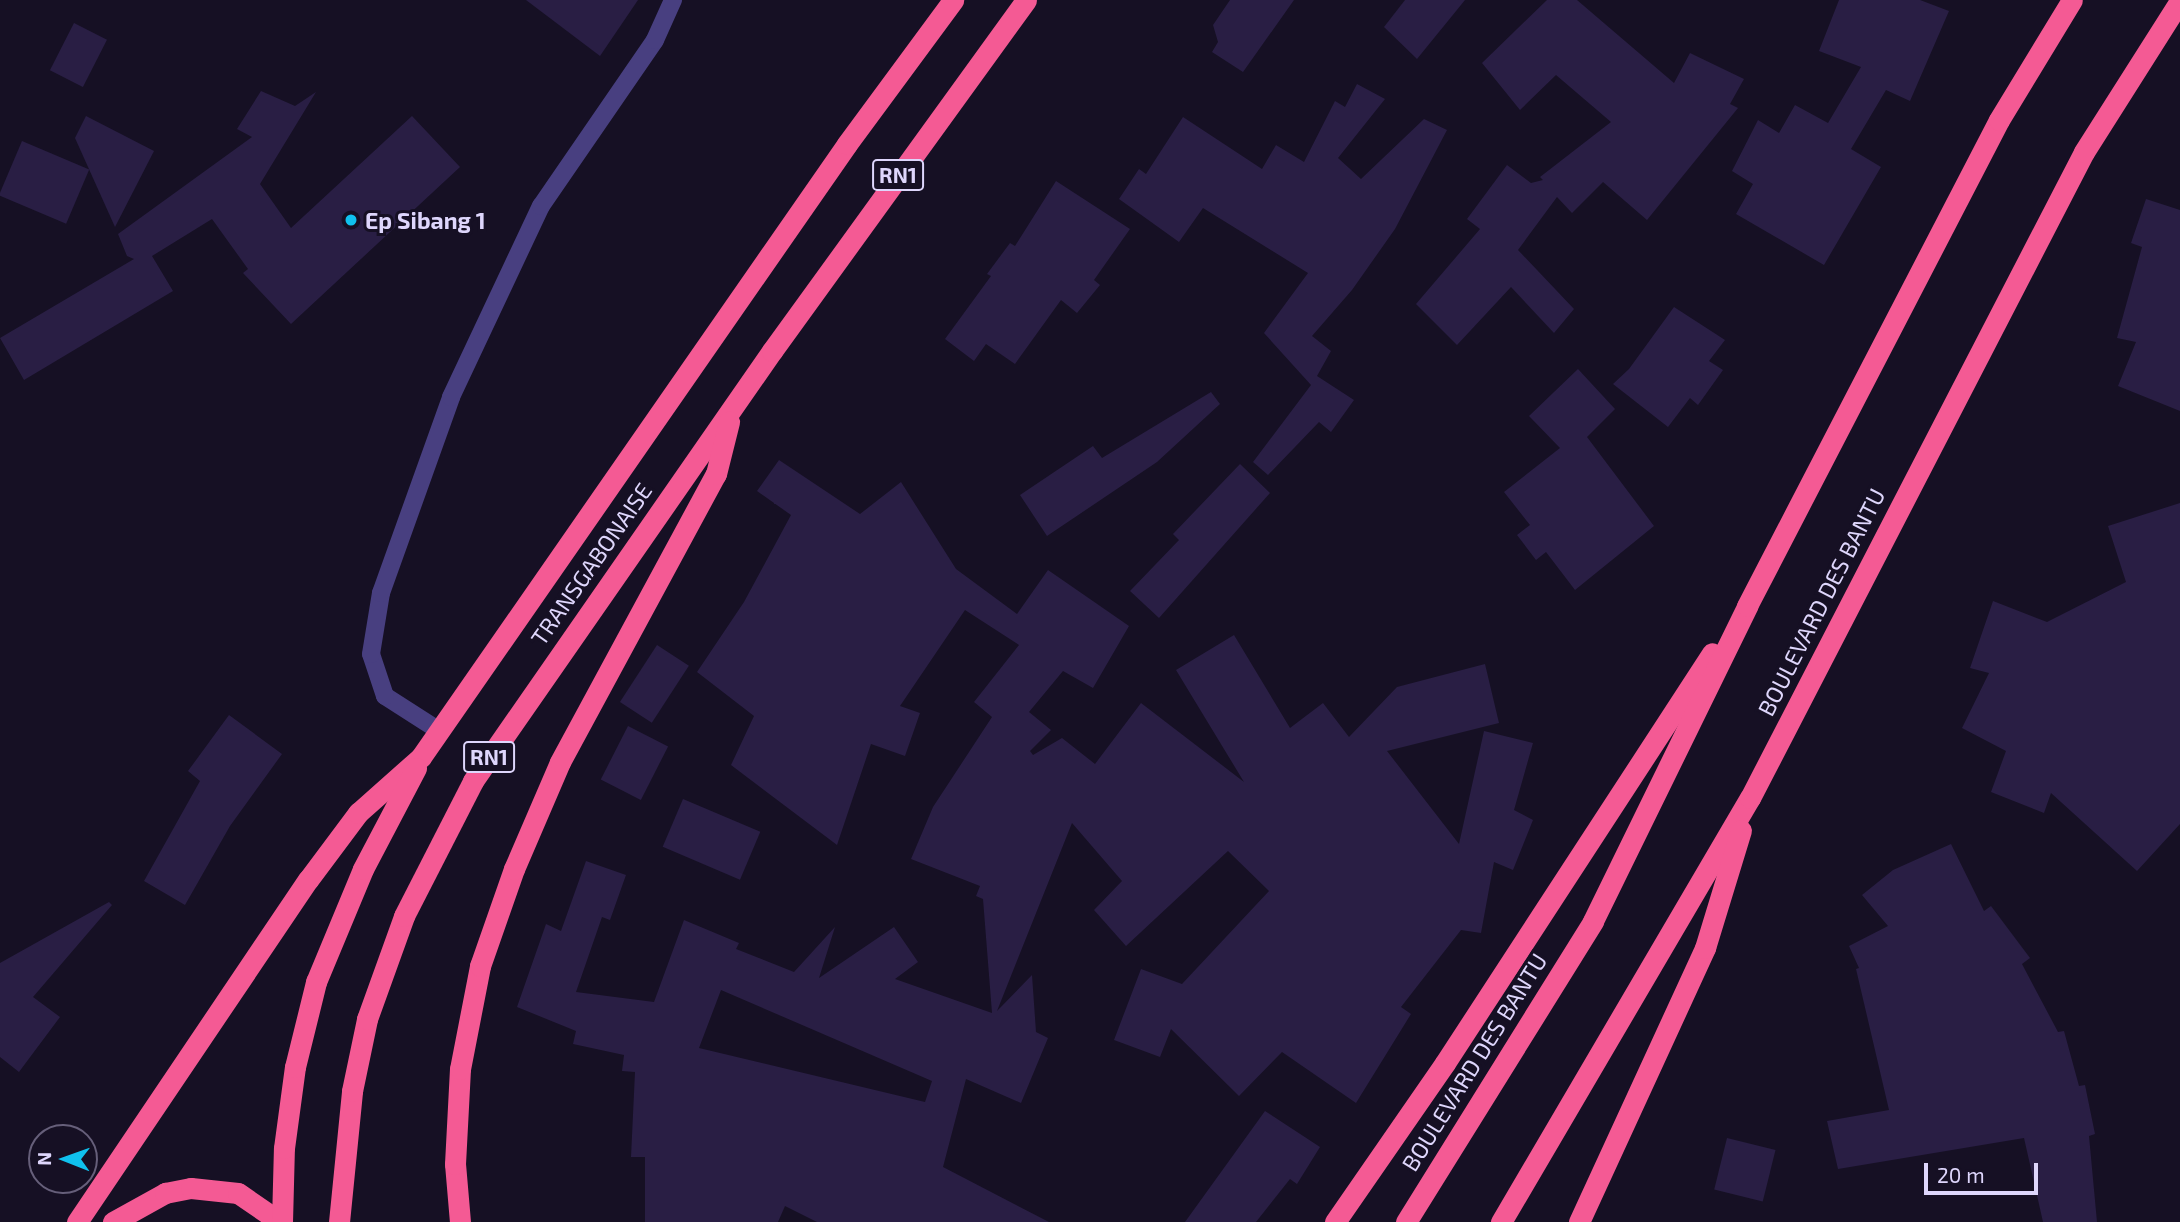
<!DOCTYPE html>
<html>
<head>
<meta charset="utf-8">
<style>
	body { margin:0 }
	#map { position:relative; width:2180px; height:1222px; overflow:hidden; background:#161024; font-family:"Exo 2",sans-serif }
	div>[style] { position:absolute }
	.building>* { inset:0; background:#291e44; transform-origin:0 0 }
	.street>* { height:18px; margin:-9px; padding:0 9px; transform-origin:9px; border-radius:9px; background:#483f80 }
	.highway>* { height:21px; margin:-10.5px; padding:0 10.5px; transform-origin:10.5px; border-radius:10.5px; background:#f45a94 }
	.dots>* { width:19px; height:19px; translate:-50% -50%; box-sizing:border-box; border:4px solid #161024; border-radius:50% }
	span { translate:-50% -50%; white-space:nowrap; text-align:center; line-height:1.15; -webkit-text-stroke:6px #161024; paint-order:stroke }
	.shield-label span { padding:2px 5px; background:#161024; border:2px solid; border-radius:5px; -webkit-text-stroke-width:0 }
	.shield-label { font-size:21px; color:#ded6fc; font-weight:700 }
	.poi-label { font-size:23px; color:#ded6fc; font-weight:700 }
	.left { translate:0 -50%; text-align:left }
	.street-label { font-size:23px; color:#ded6fc }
	.north { position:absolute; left:28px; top:1124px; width:70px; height:70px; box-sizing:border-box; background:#161024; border:2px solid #665f7a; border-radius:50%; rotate:271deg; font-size:19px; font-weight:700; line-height:28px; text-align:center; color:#ded6fc }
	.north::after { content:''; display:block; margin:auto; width:24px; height:32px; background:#10c1ee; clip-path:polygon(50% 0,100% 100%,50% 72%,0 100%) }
	.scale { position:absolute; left:1924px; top:1163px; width:114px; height:32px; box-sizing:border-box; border:4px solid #ded6fc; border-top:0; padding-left:9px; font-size:21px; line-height:24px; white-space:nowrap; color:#ded6fc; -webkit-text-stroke:5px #161024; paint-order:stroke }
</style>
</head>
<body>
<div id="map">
	<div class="building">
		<i style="clip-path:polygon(526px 0,638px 0,600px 56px)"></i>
		<i style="clip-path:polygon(1230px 0,1294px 0,1243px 72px,1212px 52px,1218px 42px,1213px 25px)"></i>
		<i style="clip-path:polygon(1405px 0,1465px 0,1417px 59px,1384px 27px)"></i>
		<i style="clip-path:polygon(1547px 0,1577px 0,1674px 83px,1690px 53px,1744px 79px,1730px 104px,1738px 108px,1647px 220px,1603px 182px,1572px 213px,1557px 197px,1518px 250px,1574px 309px,1554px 333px,1511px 287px,1457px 345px,1416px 304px,1480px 229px,1467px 219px,1507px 165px,1531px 183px,1543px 180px,1540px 177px,1611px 122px,1556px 75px,1520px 110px,1482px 63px)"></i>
		<i style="clip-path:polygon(1839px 0,1920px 0,1949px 11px,1910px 101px,1886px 90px,1851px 149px,1881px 167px,1824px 265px,1736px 214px,1753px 184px,1732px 171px,1758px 120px,1779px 133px,1795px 105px,1828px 123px,1861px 67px,1819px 51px)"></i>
		<i style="left:74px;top:23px;width:37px;height:53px;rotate:27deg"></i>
		<i style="clip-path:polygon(1357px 84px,1385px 99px,1338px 158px,1361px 179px,1424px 119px,1447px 130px,1395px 229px,1352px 290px,1312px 336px,1331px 351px,1317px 376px,1354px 400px,1331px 432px,1319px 422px,1268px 475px,1253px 462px,1311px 385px,1264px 333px,1308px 273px,1203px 208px,1179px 242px,1119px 199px,1139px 169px,1146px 174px,1183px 117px,1262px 169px,1276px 145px,1304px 162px,1335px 101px,1345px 107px)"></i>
		<i style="clip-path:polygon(261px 91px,295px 106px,316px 92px,260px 184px,291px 228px,412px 116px,460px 167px,291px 324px,243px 273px,248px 269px,212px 219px,152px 256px,173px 291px,24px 380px,0 338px,134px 259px,127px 256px,118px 234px,252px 137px,237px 129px)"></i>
		<i style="clip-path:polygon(86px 116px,154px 151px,115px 227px,75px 138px)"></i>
		<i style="left:22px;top:141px;width:73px;height:59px;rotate:23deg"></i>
		<i style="clip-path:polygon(1056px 181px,1130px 229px,1094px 280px,1100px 285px,1077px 313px,1061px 300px,1015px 364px,986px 344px,974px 361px,945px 339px,991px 276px,987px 274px,1010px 243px,1015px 246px)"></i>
		<i style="clip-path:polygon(2146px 199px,2180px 210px,2180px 411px,2118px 386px,2136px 342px,2117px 338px,2142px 247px,2131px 243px)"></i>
		<i style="clip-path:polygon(1674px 307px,1725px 340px,1709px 361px,1723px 370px,1698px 405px,1690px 398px,1668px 427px,1613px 384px,1629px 369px)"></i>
		<i style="clip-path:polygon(1578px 369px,1615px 409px,1587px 437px,1654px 526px,1575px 590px,1546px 552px,1536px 560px,1517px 535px,1530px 525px,1504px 492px,1560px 448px,1529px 416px)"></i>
		<i style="clip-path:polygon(1211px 392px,1220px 404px,1157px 462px,1047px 536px,1020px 495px,1093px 446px,1102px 458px)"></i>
		<i style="clip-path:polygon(evenodd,779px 460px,860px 514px,901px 482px,956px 569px,1017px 614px,1048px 570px,1129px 626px,1093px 688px,1063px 671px,1029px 712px,1051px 730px,1030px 751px,1033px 755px,1062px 738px,1095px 764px,1141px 703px,1244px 782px,1176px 670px,1234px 635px,1290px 728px,1323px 703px,1349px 737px,1397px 687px,1485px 664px,1499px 723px,1387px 751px,1459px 844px,1484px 731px,1533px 743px,1514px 810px,1533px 820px,1513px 870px,1494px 862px,1481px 933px,1461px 930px,1401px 1007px,1411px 1014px,1356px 1103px,1282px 1052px,1239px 1096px,1171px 1029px,1160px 1057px,1114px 1040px,1141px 969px,1182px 984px,1269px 891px,1228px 851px,1126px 946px,1094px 910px,1122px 881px,1072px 823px,997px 1011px,1032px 975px,1036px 1032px,1048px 1038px,1021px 1103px,966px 1079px,943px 1167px,1049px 1222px,817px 1222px,785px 1206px,778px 1222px,645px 1222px,645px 1157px,631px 1157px,635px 1072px,622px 1071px,624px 1055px,573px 1044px,576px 1031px,517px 1007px,546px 924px,561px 931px,586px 861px,626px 875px,610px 920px,602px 917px,576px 992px,654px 1002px,684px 920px,739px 943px,736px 949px,794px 972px,835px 927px,819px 978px,894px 927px,918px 962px,895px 979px,992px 1013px,983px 899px,976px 896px,980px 886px,911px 859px,933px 807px,992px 717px,974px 702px,1019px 645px,965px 610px,900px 706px,920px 713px,905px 756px,871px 744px,837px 845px,731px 765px,754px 716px,697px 672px,744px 602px,791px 515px,757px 491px,779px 460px,721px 990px,932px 1081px,925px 1102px,699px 1048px,721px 990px)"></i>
		<i style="clip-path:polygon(1240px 464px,1270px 493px,1159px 618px,1130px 591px,1179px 540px,1173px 534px)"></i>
		<i style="clip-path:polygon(2180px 503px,2180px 824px,2137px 871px,2051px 793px,2044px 813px,1991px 792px,2006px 751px,1962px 728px,1989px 673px,1970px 668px,1993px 601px,2047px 622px,2126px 582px,2108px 526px)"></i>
		<i style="left:657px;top:645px;width:38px;height:68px;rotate:33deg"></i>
		<i style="clip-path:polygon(229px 715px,282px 754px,230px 826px,185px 905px,144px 881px,200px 781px,188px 771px)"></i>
		<i style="left:628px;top:726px;width:45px;height:60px;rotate:27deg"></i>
		<i style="left:683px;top:799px;width:84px;height:52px;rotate:23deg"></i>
		<i style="clip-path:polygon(1951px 844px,1984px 911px,1991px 906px,2030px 958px,2022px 964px,2058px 1032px,2064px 1031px,2079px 1086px,2085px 1085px,2095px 1134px,2089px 1136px,2097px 1222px,2043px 1222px,2024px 1138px,1838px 1169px,1827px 1121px,1889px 1110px,1856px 969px,1859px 968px,1849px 946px,1888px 926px,1862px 895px,1893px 870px)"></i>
		<i style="clip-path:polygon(109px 902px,112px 905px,33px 997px,60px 1017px,19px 1072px,0 1057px,0 963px)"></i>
		<i style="clip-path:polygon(1265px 1111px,1320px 1147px,1297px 1184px,1290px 1179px,1256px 1222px,1185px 1222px)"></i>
		<i style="left:1727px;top:1138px;width:50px;height:53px;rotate:14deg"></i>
	</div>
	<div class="street">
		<i style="left:438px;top:730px;width:63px;rotate:-147.3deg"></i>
		<i style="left:385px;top:696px;width:44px;rotate:-108.4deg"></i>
		<i style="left:371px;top:654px;width:62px;rotate:-80.7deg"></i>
		<i style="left:381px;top:593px;width:208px;rotate:-70.3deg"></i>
		<i style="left:451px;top:397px;width:211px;rotate:-64.8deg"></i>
		<i style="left:541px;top:206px;width:201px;rotate:-55.5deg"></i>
		<i style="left:655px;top:40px;width:44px;rotate:-65.8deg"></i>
	</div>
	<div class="highway">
		<i style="left:77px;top:1222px;width:413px;rotate:-56deg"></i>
		<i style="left:308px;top:880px;width:84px;rotate:-53.3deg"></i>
		<i style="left:358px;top:813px;width:84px;rotate:-41.6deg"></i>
		<i style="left:421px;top:757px;width:746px;rotate:-55.2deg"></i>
		<i style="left:847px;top:144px;width:179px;rotate:-53.6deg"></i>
		<i style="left:113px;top:1222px;width:60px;rotate:-29.1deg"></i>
		<i style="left:165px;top:1193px;width:26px;rotate:-11deg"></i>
		<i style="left:191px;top:1188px;width:47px;rotate:6.1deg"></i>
		<i style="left:238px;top:1193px;width:51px;rotate:34.6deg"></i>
		<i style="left:282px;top:1222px;width:74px;rotate:-88.5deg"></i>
		<i style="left:284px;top:1148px;width:82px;rotate:-82.3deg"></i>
		<i style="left:295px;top:1067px;width:88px;rotate:-76.1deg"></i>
		<i style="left:316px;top:982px;width:122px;rotate:-67.4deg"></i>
		<i style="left:363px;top:869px;width:114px;rotate:-62.3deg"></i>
		<i style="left:339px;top:1222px;width:132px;rotate:-84.3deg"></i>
		<i style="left:352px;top:1091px;width:74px;rotate:-78.2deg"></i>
		<i style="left:367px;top:1019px;width:109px;rotate:-70.2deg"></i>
		<i style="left:404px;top:916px;width:152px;rotate:-62.9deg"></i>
		<i style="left:473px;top:781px;width:524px;rotate:-55.19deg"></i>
		<i style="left:772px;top:351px;width:433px;rotate:-54.1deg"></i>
		<i style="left:460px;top:1222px;width:58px;rotate:-94.9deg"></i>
		<i style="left:455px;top:1164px;width:95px;rotate:-87deg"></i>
		<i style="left:460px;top:1069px;width:105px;rotate:-79deg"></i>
		<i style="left:480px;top:966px;width:103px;rotate:-70.7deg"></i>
		<i style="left:514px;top:869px;width:116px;rotate:-66.7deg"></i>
		<i style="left:560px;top:762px;width:328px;rotate:-61.6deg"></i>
		<i style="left:716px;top:474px;width:54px;rotate:-76deg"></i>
		<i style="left:1335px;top:1222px;width:193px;rotate:-55.3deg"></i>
		<i style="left:1445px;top:1063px;width:489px;rotate:-56.9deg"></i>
		<i style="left:1406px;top:1222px;width:354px;rotate:-58.1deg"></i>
		<i style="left:1593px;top:921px;width:351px;rotate:-63.9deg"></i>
		<i style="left:1747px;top:606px;width:547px;rotate:-62.59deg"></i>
		<i style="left:1999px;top:120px;width:140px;rotate:-58.7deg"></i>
		<i style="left:1501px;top:1222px;width:492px;rotate:-59.6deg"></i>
		<i style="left:1750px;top:798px;width:727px;rotate:-62.66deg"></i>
		<i style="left:2084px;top:152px;width:179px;rotate:-57.6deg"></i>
		<i style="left:1579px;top:1222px;width:302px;rotate:-65.3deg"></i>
		<i style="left:1705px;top:948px;width:123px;rotate:-73deg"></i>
	</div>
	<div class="dots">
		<i style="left:351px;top:220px;background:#10c1ee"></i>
	</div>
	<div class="shield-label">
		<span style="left:898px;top:175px">RN1</span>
		<span style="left:489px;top:757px">RN1</span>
	</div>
	<div class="poi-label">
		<span class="left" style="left:365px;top:220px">Ep Sibang 1</span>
	</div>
	<div class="street-label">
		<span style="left:591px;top:564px;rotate:-55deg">TRANSGABONAISE</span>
		<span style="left:1821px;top:602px;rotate:-63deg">BOULEVARD DES BANTU</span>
		<span style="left:1474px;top:1062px;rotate:-58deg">BOULEVARD DES BANTU</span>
	</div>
	<div class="north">N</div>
	<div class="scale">20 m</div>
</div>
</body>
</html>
